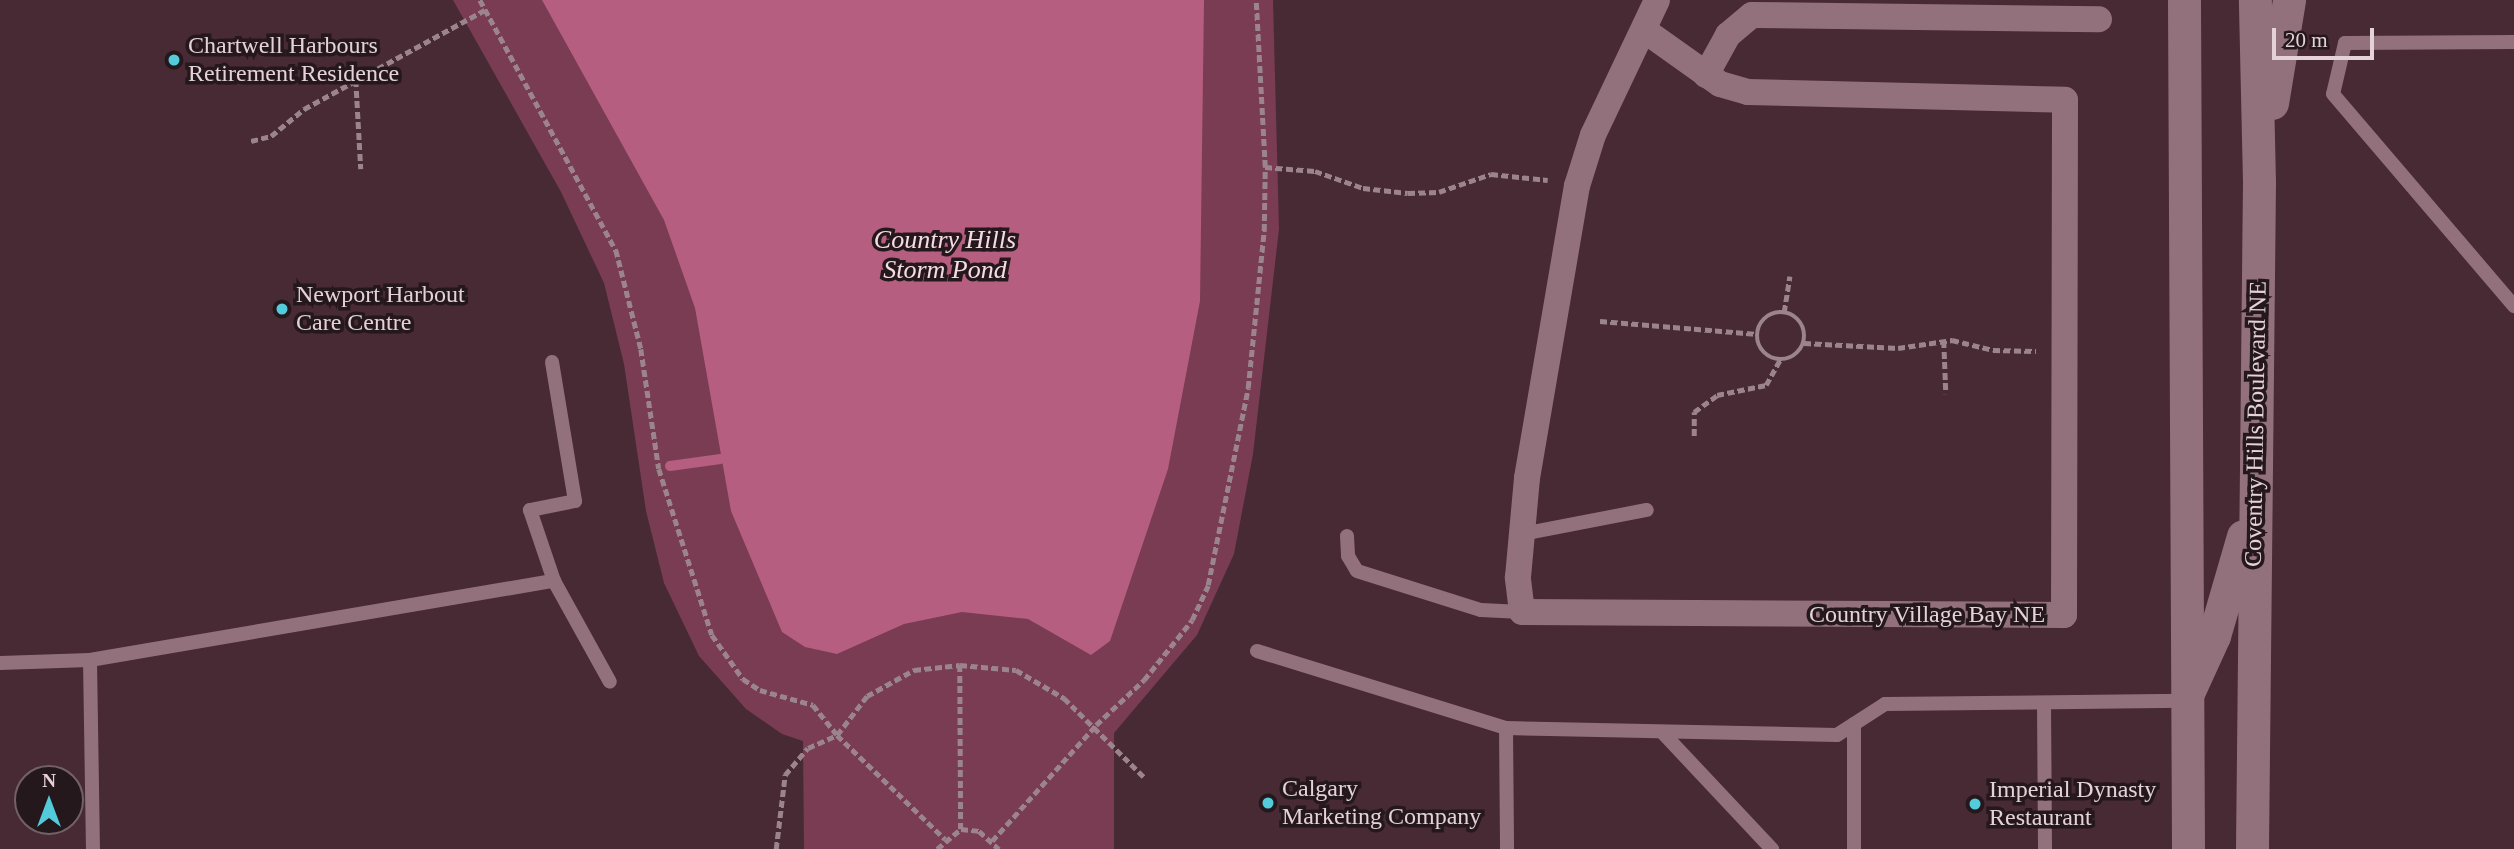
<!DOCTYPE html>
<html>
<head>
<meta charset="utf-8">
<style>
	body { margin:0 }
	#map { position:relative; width:2514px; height:849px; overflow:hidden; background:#472a34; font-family:"Times New Roman",serif }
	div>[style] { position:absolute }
	.green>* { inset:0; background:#793c53 }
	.water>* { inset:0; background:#b65e7f }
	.stream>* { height:10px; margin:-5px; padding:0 5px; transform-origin:5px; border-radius:5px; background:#b65e7f }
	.path>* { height:4.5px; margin-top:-2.25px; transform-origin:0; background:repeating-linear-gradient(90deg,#9b848c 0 7px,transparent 0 10.5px) }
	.path>.ring { margin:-2.25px; padding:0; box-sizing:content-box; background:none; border:4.5px solid #9b848c; border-radius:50% }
	.service>* { height:14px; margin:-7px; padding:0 7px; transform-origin:7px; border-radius:7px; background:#93717c }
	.minor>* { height:26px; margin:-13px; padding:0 13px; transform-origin:13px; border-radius:13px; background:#93717c }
	.tertiary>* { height:33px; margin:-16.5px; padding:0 16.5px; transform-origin:16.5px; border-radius:16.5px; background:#93717c }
	.dots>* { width:19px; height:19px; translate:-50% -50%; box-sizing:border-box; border:4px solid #25181c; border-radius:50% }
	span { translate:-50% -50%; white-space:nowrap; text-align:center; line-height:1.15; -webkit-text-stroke:7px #25181c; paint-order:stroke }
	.poi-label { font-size:24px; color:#e5d2d8 }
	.left { translate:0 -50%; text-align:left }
	.street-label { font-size:24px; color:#e5d2d8 }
	.water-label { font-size:26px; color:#f5dbe3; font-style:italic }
	.north { position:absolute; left:14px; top:765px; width:70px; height:70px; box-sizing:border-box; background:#25181c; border:2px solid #726267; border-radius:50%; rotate:0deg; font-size:19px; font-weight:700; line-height:28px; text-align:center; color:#e5d2d8 }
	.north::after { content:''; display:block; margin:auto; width:24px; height:32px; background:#53cbdb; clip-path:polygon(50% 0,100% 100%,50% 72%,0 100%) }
	.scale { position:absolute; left:2272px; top:28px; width:102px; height:32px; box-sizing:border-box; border:4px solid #e5d2d8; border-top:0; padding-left:9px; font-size:21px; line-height:24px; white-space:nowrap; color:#e5d2d8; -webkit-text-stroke:5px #25181c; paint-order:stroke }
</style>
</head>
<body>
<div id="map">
	<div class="green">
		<i style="clip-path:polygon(453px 0,1273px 0,1279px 229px,1253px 454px,1234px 554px,1197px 635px,1114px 733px,1114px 849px,804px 849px,803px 741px,782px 734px,746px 709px,699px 656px,664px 583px,646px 511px,624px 364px,604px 283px,561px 192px)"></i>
	</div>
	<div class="water">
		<i style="clip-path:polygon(542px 0,1204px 0,1200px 301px,1168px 469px,1110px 641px,1091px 655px,1028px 619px,962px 612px,904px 624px,837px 654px,805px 647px,782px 632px,731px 511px,695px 308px,664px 220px)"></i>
	</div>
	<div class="stream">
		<i style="left:670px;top:466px;width:51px;rotate:-7.8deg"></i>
	</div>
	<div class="path">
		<i style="left:480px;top:0;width:285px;rotate:61.5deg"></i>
		<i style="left:616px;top:250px;width:102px;rotate:75.8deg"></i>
		<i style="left:641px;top:349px;width:121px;rotate:81.5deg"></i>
		<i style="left:659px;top:469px;width:174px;rotate:72.3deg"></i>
		<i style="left:712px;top:635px;width:54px;rotate:54.8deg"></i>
		<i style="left:743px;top:679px;width:20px;rotate:33deg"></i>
		<i style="left:760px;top:690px;width:55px;rotate:15.8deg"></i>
		<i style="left:813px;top:705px;width:38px;rotate:51deg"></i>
		<i style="left:837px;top:735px;width:150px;rotate:43.9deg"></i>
		<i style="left:356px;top:80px;width:89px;rotate:86.8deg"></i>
		<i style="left:251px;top:141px;width:21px;rotate:-14deg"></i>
		<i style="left:271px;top:136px;width:43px;rotate:-39.3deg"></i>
		<i style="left:304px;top:109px;width:206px;rotate:-28.7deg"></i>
		<i style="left:1265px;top:167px;width:50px;rotate:4.6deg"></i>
		<i style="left:1315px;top:171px;width:51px;rotate:19.5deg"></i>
		<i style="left:1363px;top:188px;width:45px;rotate:6.3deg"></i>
		<i style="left:1408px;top:193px;width:31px;rotate:-2deg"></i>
		<i style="left:1439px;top:192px;width:55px;rotate:-19.1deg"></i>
		<i style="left:1491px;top:174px;width:57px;rotate:6deg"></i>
		<i style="left:1784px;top:312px;width:36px;rotate:-81deg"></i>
		<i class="ring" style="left:1757px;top:312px;width:43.5px;height:43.5px"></i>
		<i style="left:1600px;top:321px;width:158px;rotate:4.7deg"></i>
		<i style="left:1944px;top:341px;width:53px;rotate:87.8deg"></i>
		<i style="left:1804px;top:343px;width:94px;rotate:3deg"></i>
		<i style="left:1898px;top:348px;width:55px;rotate:-8.4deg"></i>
		<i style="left:1952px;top:340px;width:42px;rotate:13.7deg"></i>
		<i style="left:1993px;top:350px;width:43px;rotate:1.3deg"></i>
		<i style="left:1694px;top:436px;width:24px;rotate:-90deg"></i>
		<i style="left:1694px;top:412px;width:29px;rotate:-36deg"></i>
		<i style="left:1717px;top:395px;width:50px;rotate:-11.5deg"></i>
		<i style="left:1766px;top:385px;width:29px;rotate:-61deg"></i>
		<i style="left:960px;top:665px;width:164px;rotate:89.7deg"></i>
		<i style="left:992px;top:841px;width:156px;rotate:-48.1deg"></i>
		<i style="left:1096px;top:725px;width:66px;rotate:-43.2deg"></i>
		<i style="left:1144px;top:680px;width:77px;rotate:-51.3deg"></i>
		<i style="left:1192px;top:620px;width:38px;rotate:-65deg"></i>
		<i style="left:1208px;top:585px;width:201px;rotate:-78.5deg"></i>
		<i style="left:1248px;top:388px;width:158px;rotate:-84.2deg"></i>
		<i style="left:1264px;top:231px;width:64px;rotate:-89.1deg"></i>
		<i style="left:1265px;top:167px;width:167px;rotate:-93.1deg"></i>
		<i style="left:776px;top:849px;width:75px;rotate:-83.1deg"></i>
		<i style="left:785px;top:775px;width:35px;rotate:-50deg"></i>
		<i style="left:808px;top:748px;width:32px;rotate:-24deg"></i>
		<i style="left:837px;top:735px;width:49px;rotate:-52.4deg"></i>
		<i style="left:867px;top:696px;width:54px;rotate:-29deg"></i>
		<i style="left:914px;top:670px;width:46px;rotate:-6.2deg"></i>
		<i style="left:960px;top:665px;width:56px;rotate:5.1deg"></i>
		<i style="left:1016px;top:670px;width:56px;rotate:30.3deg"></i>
		<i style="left:1064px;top:698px;width:115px;rotate:44.6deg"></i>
		<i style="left:937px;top:849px;width:31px;rotate:-40deg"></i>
		<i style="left:961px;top:829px;width:18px;rotate:6deg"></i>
		<i style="left:979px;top:831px;width:27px;rotate:42deg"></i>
	</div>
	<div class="service">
		<i style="left:2514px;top:42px;width:169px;rotate:179.7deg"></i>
		<i style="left:2345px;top:43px;width:52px;rotate:103.2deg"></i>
		<i style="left:2333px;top:94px;width:279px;rotate:49.5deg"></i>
		<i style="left:552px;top:362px;width:141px;rotate:80.6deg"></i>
		<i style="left:575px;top:501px;width:46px;rotate:168.7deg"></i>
		<i style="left:530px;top:510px;width:75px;rotate:71.3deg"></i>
		<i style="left:1522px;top:534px;width:127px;rotate:-10.9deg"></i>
		<i style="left:1347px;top:536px;width:20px;rotate:87deg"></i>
		<i style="left:1348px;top:556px;width:17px;rotate:59deg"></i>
		<i style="left:1357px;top:571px;width:130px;rotate:17.5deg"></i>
		<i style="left:1481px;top:610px;width:41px;rotate:2.8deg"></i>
		<i style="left:1257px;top:651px;width:261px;rotate:17.2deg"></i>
		<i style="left:1506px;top:728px;width:331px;rotate:1.2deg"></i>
		<i style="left:1837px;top:735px;width:57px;rotate:-32.9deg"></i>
		<i style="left:1885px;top:704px;width:299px;rotate:-0.6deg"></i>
		<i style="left:90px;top:660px;width:189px;rotate:89.1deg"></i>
		<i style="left:0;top:663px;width:90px;rotate:-1.9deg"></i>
		<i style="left:90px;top:660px;width:471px;rotate:-9.7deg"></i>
		<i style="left:554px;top:581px;width:115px;rotate:61deg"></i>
		<i style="left:2044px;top:703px;width:146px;rotate:89.6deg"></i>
		<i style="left:1854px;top:724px;width:125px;rotate:90deg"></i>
		<i style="left:1506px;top:728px;width:121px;rotate:89.5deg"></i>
		<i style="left:1662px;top:732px;width:161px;rotate:46.8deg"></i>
	</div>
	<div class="minor">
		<i style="left:1644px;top:30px;width:93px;rotate:35.4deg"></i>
		<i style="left:1720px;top:84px;width:29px;rotate:16deg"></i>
		<i style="left:1748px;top:92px;width:317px;rotate:1.4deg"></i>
		<i style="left:2065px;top:100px;width:515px;rotate:90.11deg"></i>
		<i style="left:2064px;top:615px;width:542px;rotate:-179.68deg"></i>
		<i style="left:1522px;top:612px;width:35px;rotate:-97deg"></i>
		<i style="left:1518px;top:577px;width:99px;rotate:-84.8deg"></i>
		<i style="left:1527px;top:478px;width:296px;rotate:-80.3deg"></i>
		<i style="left:1577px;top:186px;width:53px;rotate:-72.6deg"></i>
		<i style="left:1593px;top:135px;width:149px;rotate:-64.6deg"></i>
		<i style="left:1706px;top:75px;width:46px;rotate:-61.2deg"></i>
		<i style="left:1728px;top:35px;width:31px;rotate:-40deg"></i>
		<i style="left:1752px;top:15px;width:347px;rotate:0.7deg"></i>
	</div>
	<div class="tertiary">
		<i style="left:2184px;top:0;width:849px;rotate:89.73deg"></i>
		<i style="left:2272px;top:103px;width:104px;rotate:-80.6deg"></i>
		<i style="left:2188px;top:693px;width:63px;rotate:-65.5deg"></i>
		<i style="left:2214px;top:636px;width:104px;rotate:-73.8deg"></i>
		<i style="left:2252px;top:849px;width:667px;rotate:-89.4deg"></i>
		<i style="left:2259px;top:182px;width:182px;rotate:-91.3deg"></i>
	</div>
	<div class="dots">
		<i style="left:174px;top:60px;background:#53cbdb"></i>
		<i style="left:282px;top:309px;background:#53cbdb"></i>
		<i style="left:1268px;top:803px;background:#53cbdb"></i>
		<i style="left:1975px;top:804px;background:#53cbdb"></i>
	</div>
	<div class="poi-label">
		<span class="left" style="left:188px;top:60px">Chartwell Harbours<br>Retirement Residence</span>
		<span class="left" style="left:296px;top:309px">Newport Harbout<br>Care Centre</span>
		<span class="left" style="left:1282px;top:803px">Calgary<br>Marketing Company</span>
		<span class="left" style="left:1989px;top:804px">Imperial Dynasty<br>Restaurant</span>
	</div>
	<div class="street-label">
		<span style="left:2256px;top:424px;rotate:-89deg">Coventry Hills Boulevard NE</span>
		<span style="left:1927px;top:615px">Country Village Bay NE</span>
	</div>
	<div class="water-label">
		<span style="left:945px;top:255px">Country Hills<br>Storm Pond</span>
	</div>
	<div class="north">N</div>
	<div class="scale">20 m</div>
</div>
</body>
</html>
